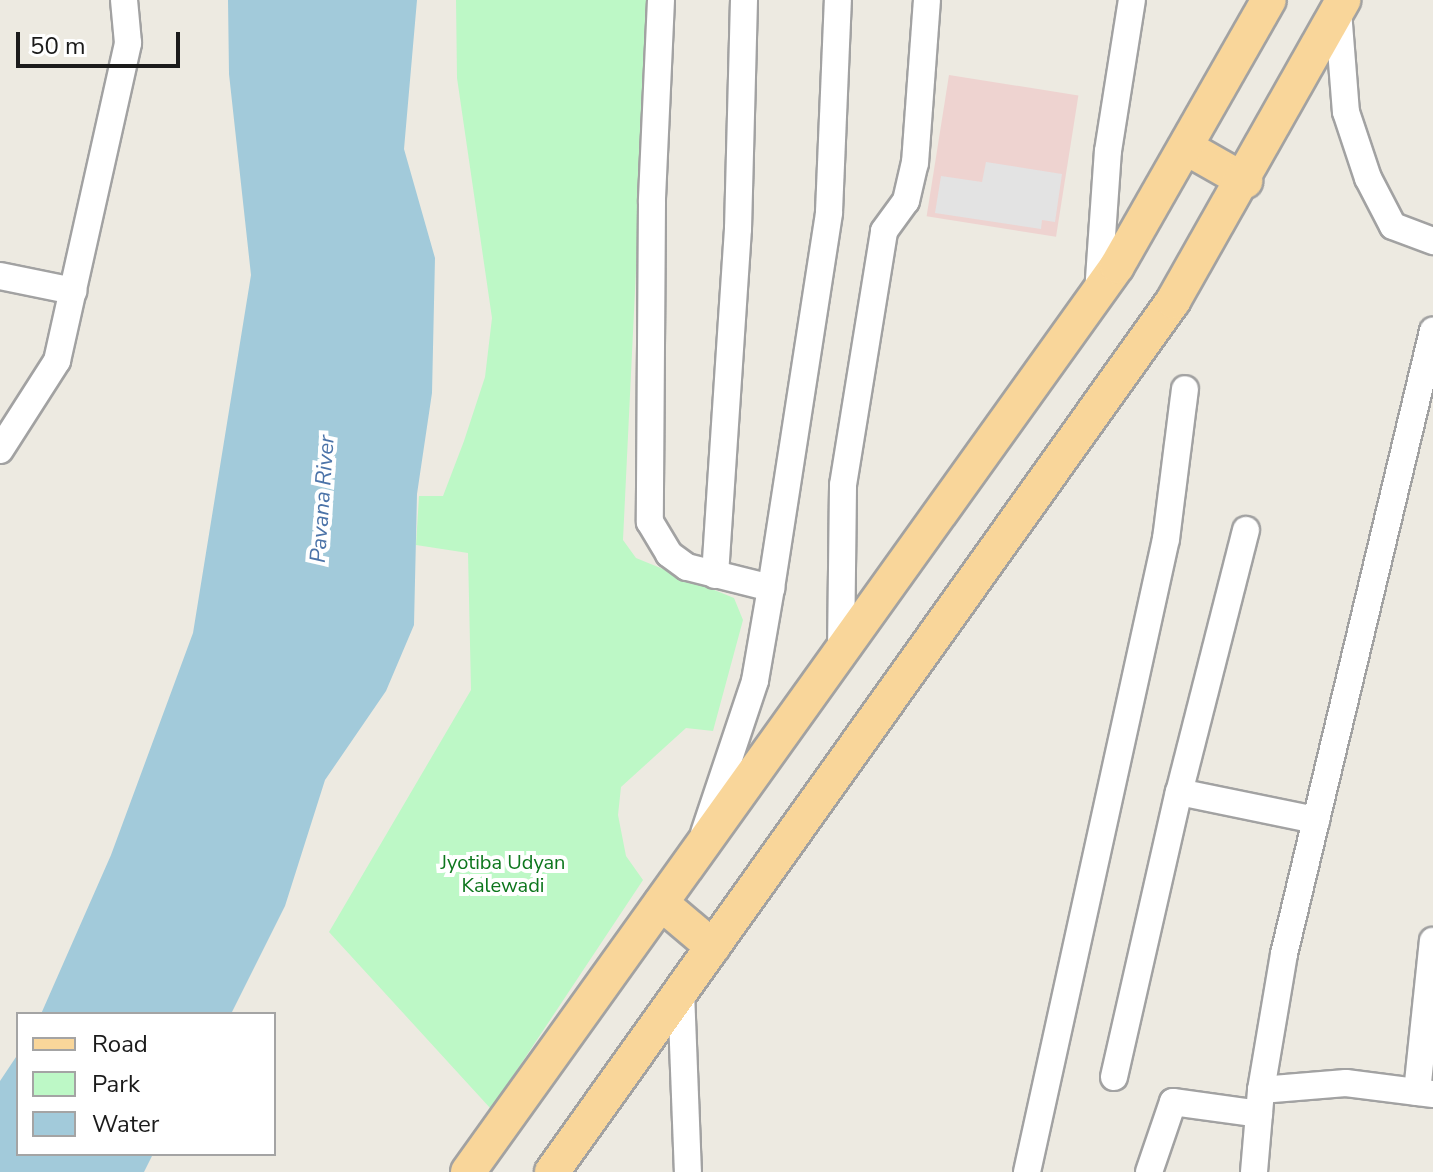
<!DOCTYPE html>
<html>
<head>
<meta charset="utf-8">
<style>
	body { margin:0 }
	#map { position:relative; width:1433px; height:1172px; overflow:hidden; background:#edeae1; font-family:"Nunito Sans",sans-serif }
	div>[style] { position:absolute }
	.commercial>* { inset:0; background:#eed3d0; transform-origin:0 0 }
	.park>* { inset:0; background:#bdf8c6 }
	.parking>* { inset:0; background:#e3e3e3 }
	.water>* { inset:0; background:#a2cada }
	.roads { filter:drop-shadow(2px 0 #a2a2a2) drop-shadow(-2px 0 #a2a2a2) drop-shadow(0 2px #a2a2a2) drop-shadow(0 -2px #a2a2a2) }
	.minor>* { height:26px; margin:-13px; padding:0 13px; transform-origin:13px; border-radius:13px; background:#fff }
	.major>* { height:34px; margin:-17px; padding:0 17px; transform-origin:17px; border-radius:17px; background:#f9d69a }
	span { translate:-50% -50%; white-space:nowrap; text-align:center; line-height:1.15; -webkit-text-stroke:8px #fff; paint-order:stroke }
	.park-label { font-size:20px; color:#0d761d }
	.water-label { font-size:22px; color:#4b73a8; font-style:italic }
	.legend { position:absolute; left:16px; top:1012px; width:260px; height:144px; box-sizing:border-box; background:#fff; border:2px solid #a4a4a4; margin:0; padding:10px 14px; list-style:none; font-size:24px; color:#1b1b1b }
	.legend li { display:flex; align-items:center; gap:16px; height:40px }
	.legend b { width:40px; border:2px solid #a4a4a4 }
	.scale { position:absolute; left:16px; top:32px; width:164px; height:36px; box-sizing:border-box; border:4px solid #1b1b1b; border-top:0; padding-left:10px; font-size:24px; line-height:28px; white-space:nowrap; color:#1b1b1b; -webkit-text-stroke:6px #fff; paint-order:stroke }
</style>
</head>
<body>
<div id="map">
	<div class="commercial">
		<i style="left:949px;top:75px;width:131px;height:143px;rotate:9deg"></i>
	</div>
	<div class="park">
		<i style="clip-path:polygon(456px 0,649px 0,623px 540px,636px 558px,734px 598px,743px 620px,713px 731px,686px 728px,621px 787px,618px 815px,626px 856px,643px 880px,491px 1109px,329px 932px,471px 690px,468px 553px,416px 545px,419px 496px,443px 496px,464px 441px,485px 377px,492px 318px,457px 78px)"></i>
	</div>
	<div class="parking">
		<i style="clip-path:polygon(986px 162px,1062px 174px,1055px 222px,1042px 220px,1041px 229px,935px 213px,941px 176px,982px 182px)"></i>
	</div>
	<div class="water">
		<i style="clip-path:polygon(228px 0,417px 0,404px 149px,435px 258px,432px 393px,417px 494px,414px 625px,386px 691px,325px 780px,285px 906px,231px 1014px,41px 1014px,111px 855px,193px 633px,251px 275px,229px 74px)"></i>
		<i style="clip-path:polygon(18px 1054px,18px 1154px,153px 1154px,144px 1172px,0 1172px,0 1081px)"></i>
	</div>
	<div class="roads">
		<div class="minor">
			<i style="left:661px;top:0;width:202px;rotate:92.6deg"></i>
			<i style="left:652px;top:202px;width:320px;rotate:90.4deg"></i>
			<i style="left:650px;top:522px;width:37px;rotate:59deg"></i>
			<i style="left:669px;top:554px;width:22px;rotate:36deg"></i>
			<i style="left:687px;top:567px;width:87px;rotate:14deg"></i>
			<i style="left:771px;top:588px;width:94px;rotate:99.8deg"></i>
			<i style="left:755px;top:681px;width:160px;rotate:108.5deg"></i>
			<i style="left:1338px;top:11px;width:101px;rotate:85.5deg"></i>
			<i style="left:1346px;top:112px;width:70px;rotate:71.6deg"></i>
			<i style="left:1368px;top:178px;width:54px;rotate:62.5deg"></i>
			<i style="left:1393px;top:226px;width:43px;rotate:20.6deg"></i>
			<i style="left:0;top:276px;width:75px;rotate:11.6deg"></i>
			<i style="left:1098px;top:293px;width:142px;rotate:-86deg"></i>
			<i style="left:1108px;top:151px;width:153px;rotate:-81deg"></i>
			<i style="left:0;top:450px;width:106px;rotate:-57.4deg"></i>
			<i style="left:57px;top:361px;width:326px;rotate:-77.4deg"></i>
			<i style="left:128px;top:43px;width:43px;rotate:-95.3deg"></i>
			<i style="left:1246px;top:530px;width:270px;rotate:104.3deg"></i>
			<i style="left:1179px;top:792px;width:140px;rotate:11.6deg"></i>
			<i style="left:715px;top:575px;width:347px;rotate:-86.2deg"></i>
			<i style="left:738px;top:229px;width:229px;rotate:-88.5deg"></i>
			<i style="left:771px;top:588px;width:380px;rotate:-81.2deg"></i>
			<i style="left:829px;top:212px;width:212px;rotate:-87.6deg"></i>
			<i style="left:841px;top:651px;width:166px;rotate:-89.3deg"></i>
			<i style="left:843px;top:485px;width:257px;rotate:-80.8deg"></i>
			<i style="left:884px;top:231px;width:37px;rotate:-54deg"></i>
			<i style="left:906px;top:201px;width:39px;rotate:-77deg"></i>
			<i style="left:915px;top:163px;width:163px;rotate:-85.8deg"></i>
			<i style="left:681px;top:992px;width:180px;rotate:87.8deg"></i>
			<i style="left:1114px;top:1077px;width:292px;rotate:-77.2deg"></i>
			<i style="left:1261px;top:1090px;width:85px;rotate:-4.7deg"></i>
			<i style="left:1346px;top:1083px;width:88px;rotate:7.2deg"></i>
			<i style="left:1417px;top:1092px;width:152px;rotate:-84deg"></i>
			<i style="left:1027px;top:1172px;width:648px;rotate:-77.62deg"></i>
			<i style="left:1166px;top:539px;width:151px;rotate:-82.8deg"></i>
			<i style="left:1149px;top:1172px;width:74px;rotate:-71.1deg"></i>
			<i style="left:1173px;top:1102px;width:87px;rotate:7.9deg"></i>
			<i style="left:1254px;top:1172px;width:82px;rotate:-85.1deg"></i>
			<i style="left:1261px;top:1090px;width:138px;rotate:-80.4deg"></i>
			<i style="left:1284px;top:954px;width:641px;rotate:-76.55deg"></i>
		</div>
		<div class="major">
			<i style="left:1187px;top:148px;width:67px;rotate:29.6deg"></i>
			<i style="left:661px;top:903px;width:68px;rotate:40.2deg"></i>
			<i style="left:468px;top:1172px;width:1114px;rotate:-54.38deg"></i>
			<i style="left:1117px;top:266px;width:306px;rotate:-60.3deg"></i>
			<i style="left:552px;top:1172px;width:1070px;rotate:-54.51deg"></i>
			<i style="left:1173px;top:301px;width:346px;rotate:-60.5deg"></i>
		</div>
	</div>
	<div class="park-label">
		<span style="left:503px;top:874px">Jyotiba Udyan<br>Kalewadi</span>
	</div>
	<div class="water-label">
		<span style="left:323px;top:499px;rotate:-86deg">Pavana River</span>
	</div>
	<ul class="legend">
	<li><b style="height:10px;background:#f9d69a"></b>Road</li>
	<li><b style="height:22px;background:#bdf8c6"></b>Park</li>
	<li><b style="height:22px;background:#a2cada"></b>Water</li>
	</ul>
	<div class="scale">50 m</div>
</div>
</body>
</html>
